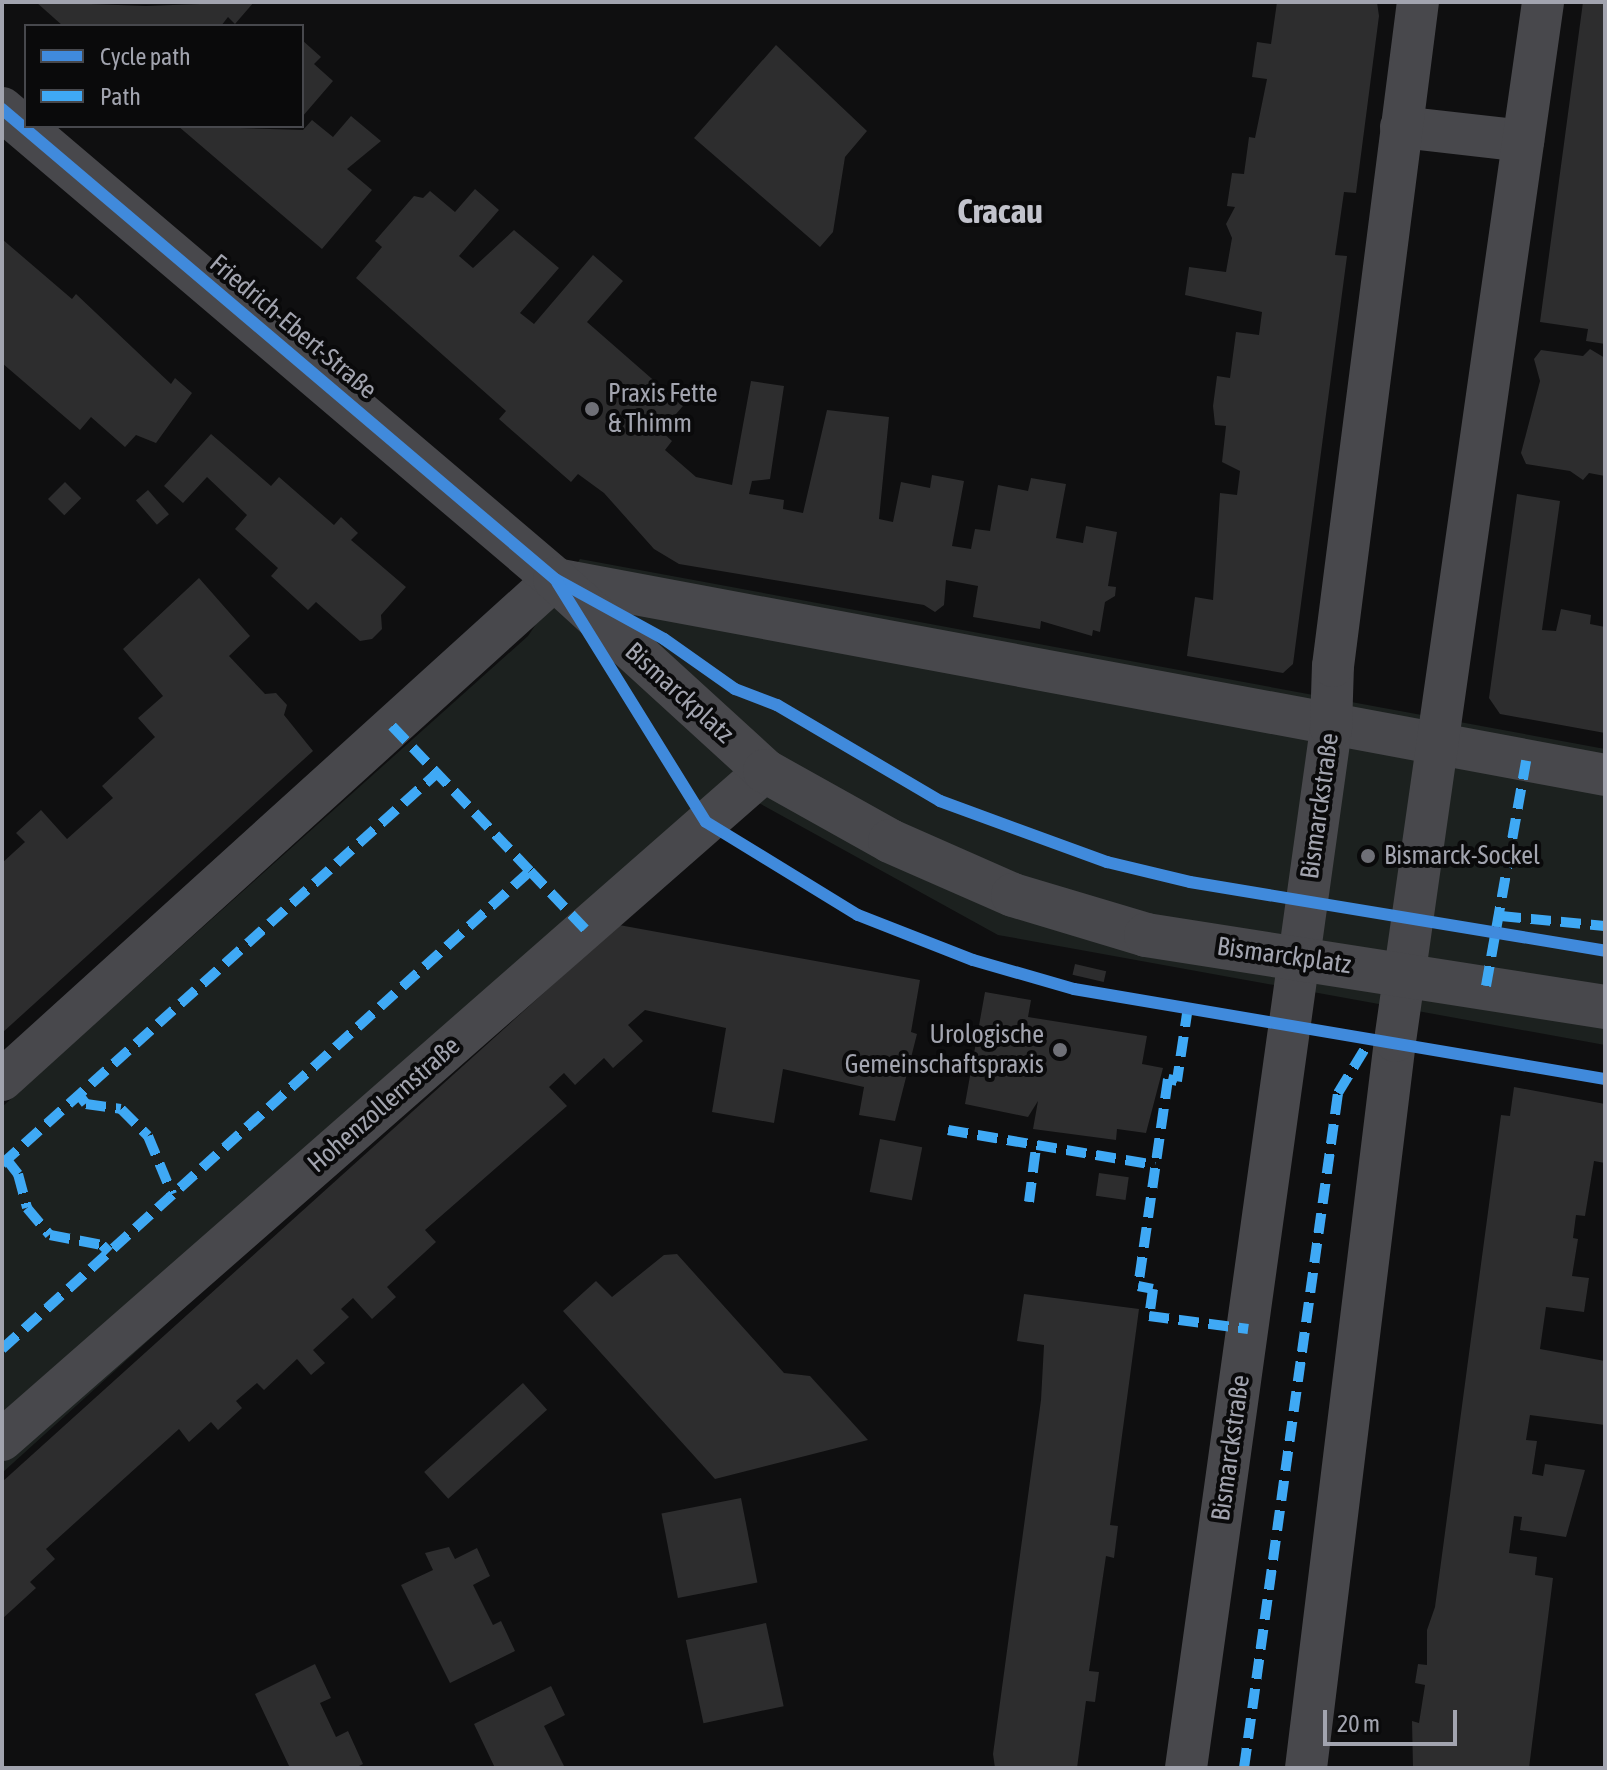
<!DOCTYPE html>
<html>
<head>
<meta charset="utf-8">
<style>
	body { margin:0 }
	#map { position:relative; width:1607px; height:1770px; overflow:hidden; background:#0f0f10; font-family:"Asap Condensed",sans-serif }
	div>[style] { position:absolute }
	.green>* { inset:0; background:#1c211f }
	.building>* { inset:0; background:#2d2d2e; transform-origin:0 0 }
	.minor>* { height:42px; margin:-21px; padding:0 21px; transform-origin:21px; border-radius:21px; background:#48484c }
	.tertiary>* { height:44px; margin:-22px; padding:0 22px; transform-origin:22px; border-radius:22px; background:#48484c }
	.quiet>* { height:10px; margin-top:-5px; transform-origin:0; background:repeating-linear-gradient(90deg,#3fa9f5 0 20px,transparent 0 30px) }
	.cycleway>* { height:12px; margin:-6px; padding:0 6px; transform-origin:6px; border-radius:6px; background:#408adc }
	.dots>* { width:22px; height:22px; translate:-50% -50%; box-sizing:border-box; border:4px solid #0a0a0b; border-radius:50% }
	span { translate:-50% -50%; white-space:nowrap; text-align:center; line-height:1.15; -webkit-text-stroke:8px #0a0a0b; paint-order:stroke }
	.street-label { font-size:26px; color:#a2a4af }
	.poi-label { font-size:26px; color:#a2a4af }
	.left { translate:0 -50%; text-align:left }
	.right { translate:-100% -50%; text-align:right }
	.district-label { font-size:34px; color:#c2c3cc; font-weight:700 }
	.frame { position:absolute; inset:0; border:4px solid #a2a4af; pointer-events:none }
	.legend { position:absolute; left:24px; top:24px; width:280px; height:104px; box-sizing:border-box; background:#0a0a0b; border:2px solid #47484d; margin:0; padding:10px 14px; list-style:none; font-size:24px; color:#a2a4af }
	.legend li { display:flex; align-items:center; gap:16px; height:40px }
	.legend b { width:40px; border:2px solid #47484d }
	.scale { position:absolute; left:1323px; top:1710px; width:134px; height:36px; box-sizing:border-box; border:4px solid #a2a4af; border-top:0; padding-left:10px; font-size:24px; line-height:28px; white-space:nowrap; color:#a2a4af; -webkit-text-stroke:6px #0a0a0b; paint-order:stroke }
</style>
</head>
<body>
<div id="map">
	<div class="green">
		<i style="clip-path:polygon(580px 559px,1605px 749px,1605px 1045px,998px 935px,748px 797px,2px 1473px,2px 1107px,528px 636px)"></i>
	</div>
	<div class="building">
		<i style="clip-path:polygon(36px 2px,146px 6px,254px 2px,235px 24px,228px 17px,221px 26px,63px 26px)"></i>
		<i style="clip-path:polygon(1277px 2px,1377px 2px,1379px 16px,1356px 193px,1344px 192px,1335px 255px,1347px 256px,1293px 664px,1283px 673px,1187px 656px,1195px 597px,1213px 600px,1220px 493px,1237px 495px,1240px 471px,1222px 462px,1226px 426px,1215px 425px,1213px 406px,1217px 376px,1230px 378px,1236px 332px,1259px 335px,1262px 312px,1185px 295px,1189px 267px,1226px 272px,1232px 238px,1226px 224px,1235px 207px,1227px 206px,1232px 173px,1244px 174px,1249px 137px,1255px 138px,1267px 79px,1252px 77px,1257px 42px,1271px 44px)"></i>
		<i style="clip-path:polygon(1583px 2px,1605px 2px,1605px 344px,1586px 341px,1588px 329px,1540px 322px)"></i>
		<i style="clip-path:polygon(302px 40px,321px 57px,314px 64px,333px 81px,302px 117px)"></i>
		<i style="clip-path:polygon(776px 45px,867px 131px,845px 157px,833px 232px,820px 247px,694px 138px)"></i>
		<i style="clip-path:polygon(351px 116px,381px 141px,347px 169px,372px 190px,322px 249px,178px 126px,303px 130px,312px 120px,333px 137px)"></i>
		<i style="clip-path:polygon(475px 189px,499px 210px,459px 256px,473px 268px,514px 230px,559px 268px,520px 313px,534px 324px,593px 255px,623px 281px,587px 322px,683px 406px,661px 431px,672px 441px,665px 450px,696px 477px,732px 485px,751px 381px,784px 386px,770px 479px,752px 481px,749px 494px,784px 500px,783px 509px,803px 513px,827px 410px,889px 417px,879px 519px,893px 522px,901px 482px,930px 488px,932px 475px,964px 481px,952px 546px,971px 549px,975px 529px,990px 531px,998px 485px,1028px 491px,1031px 478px,1066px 484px,1056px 538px,1083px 543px,1086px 526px,1117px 532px,1108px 586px,1116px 587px,1115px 596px,1105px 602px,1100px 632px,1093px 630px,1092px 636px,1041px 621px,1040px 629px,973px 617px,978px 586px,946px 580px,944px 605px,935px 612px,924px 605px,679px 564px,654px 549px,604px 493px,578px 474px,571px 482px,499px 419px,506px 411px,356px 278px,382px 247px,375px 241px,414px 196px,423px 198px,430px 191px,455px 212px)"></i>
		<i style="clip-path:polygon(2px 239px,72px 299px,76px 294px,171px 384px,175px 378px,192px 393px,156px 443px,136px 435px,125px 447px,91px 417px,80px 430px,2px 363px)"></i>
		<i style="clip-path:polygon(1590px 349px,1605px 358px,1605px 476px,1589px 473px,1583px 480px,1570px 471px,1526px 464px,1521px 453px,1540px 381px,1534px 359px,1541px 350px,1583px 356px)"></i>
		<i style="clip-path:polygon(211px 434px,271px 486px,279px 477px,334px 525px,341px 517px,358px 533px,351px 540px,406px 587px,381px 615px,382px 629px,372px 639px,360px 641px,316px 602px,308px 610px,271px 576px,278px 568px,235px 529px,247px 515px,207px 477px,183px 503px,164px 486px)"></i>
		<i style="left:65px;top:482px;width:23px;height:24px;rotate:45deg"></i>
		<i style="left:148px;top:490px;width:32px;height:16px;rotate:49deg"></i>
		<i style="clip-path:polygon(1517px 494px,1560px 501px,1542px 630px,1556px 631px,1561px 609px,1591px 615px,1590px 624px,1605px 627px,1605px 733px,1500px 714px,1489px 698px)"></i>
		<i style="clip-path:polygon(199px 578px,250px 636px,229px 656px,265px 694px,276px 693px,287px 705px,284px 715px,313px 751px,2px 1033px,2px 863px,25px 842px,16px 833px,41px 810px,67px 839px,113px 798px,102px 786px,155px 737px,138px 718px,163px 696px,123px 649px)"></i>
		<i style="clip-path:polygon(619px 925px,920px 980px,911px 1032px,917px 1034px,895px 1121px,859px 1115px,864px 1087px,783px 1069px,774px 1123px,712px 1112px,726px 1028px,645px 1010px,628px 1025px,643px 1041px,613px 1068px,604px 1058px,575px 1085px,564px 1073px,549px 1087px,567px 1106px,425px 1230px,436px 1242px,387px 1287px,396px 1297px,372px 1319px,353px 1298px,341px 1309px,349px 1317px,313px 1350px,325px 1363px,311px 1375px,297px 1359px,264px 1390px,257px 1383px,236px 1401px,242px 1408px,218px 1430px,211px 1422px,189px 1442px,179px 1429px,46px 1549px,55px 1559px,30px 1582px,36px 1588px,2px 1619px,2px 1482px)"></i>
		<i style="left:1075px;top:964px;width:32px;height:11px;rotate:13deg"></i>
		<i style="clip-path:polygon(985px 992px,1031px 1000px,1028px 1017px,1147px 1036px,1142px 1064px,1163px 1068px,1146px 1133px,1117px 1129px,1116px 1140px,1033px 1129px,1038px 1101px,1028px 1117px,965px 1104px)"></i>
		<i style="clip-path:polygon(1514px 1087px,1605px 1104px,1605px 1163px,1594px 1161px,1585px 1216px,1576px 1215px,1573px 1238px,1578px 1239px,1572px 1276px,1589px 1278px,1584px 1312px,1546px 1307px,1540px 1349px,1605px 1361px,1605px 1425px,1530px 1415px,1526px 1440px,1537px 1441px,1532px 1474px,1543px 1476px,1545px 1464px,1585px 1470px,1566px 1537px,1520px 1530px,1522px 1517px,1514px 1516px,1509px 1553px,1537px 1557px,1535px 1575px,1553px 1578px,1529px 1768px,1413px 1768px,1412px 1721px,1419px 1723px,1425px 1685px,1415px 1683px,1418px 1664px,1427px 1665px,1427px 1630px,1435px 1607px,1501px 1115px,1510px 1116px)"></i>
		<i style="left:880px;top:1139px;width:43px;height:54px;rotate:11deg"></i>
		<i style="left:1099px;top:1173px;width:30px;height:23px;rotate:8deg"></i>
		<i style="clip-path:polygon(677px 1254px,784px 1373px,810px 1376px,868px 1440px,715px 1479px,563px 1311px,596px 1281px,612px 1297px,664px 1255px)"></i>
		<i style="clip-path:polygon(1024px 1294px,1139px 1309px,1110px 1525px,1118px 1526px,1114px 1558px,1106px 1556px,1089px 1671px,1099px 1672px,1095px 1702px,1086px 1701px,1077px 1768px,995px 1768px,993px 1754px,1041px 1400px,1044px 1345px,1017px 1341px)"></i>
		<i style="left:523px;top:1383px;width:36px;height:133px;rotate:48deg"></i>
		<i style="left:741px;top:1498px;width:86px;height:81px;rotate:79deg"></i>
		<i style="clip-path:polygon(449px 1547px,455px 1559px,477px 1548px,490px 1576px,473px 1585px,493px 1625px,501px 1621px,515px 1651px,450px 1683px,401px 1585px,433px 1570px,425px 1553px)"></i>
		<i style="left:766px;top:1623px;width:85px;height:82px;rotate:78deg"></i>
		<i style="clip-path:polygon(315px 1664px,331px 1698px,320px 1703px,336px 1737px,348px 1731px,363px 1764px,355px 1768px,290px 1768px,255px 1694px)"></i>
		<i style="clip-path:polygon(551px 1686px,565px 1715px,544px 1726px,565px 1768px,495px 1768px,474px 1724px)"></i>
	</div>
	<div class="minor">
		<i style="left:1401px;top:127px;width:123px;rotate:6.5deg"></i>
		<i style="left:2px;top:1080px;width:746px;rotate:-42.18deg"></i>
		<i style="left:555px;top:579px;width:1068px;rotate:10.57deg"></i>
		<i style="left:2px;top:1440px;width:1015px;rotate:-41.24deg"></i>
		<i style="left:1186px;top:1768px;width:1050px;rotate:-82.06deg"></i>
		<i style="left:1331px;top:728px;width:62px;rotate:-88.2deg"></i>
		<i style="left:1333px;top:666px;width:669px;rotate:-82.71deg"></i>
		<i style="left:1306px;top:1768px;width:732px;rotate:-83.02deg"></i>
		<i style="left:1395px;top:1041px;width:1049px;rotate:-81.89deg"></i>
	</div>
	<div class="tertiary">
		<i style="left:2px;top:109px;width:726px;rotate:40.36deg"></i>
		<i style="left:555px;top:579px;width:285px;rotate:42.4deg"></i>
		<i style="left:765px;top:771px;width:143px;rotate:29.2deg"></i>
		<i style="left:890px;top:841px;width:134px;rotate:23.7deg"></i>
		<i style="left:1013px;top:895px;width:139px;rotate:16.7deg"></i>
		<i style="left:1146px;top:935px;width:465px;rotate:8.9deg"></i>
	</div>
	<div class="quiet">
		<i style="left:392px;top:726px;width:200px;rotate:46.4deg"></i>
		<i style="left:1501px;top:916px;width:104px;rotate:5.5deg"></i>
		<i style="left:1486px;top:986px;width:229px;rotate:-79.9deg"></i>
		<i style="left:1188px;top:1007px;width:75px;rotate:98.5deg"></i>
		<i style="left:1177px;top:1081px;width:9px;rotate:-167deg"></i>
		<i style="left:1168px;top:1079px;width:209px;rotate:98.2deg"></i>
		<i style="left:1138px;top:1286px;width:15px;rotate:11deg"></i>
		<i style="left:1153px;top:1289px;width:27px;rotate:98deg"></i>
		<i style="left:1149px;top:1316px;width:100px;rotate:7.5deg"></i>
		<i style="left:79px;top:1095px;width:11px;rotate:52deg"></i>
		<i style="left:86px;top:1104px;width:35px;rotate:8deg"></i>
		<i style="left:121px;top:1109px;width:38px;rotate:45deg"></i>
		<i style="left:148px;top:1136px;width:63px;rotate:67.5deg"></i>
		<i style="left:948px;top:1130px;width:210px;rotate:9.6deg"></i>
		<i style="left:7px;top:1160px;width:18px;rotate:52deg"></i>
		<i style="left:18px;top:1174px;width:35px;rotate:75deg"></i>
		<i style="left:27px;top:1208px;width:35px;rotate:50deg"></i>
		<i style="left:50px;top:1235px;width:53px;rotate:10.9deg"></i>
		<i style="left:102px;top:1245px;width:10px;rotate:45deg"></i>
		<i style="left:2px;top:1164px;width:585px;rotate:-41.95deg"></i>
		<i style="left:1029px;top:1202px;width:55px;rotate:-82.7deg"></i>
		<i style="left:2px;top:1349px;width:712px;rotate:-42.15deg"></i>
		<i style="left:530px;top:871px;width:80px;rotate:46.5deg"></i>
		<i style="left:1244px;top:1768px;width:682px;rotate:-82.07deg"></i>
		<i style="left:1338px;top:1093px;width:66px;rotate:-58.7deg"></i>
	</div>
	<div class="cycleway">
		<i style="left:2px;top:109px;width:726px;rotate:40.36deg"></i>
		<i style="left:555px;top:579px;width:124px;rotate:28.8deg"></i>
		<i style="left:664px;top:639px;width:87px;rotate:35.2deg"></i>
		<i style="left:735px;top:689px;width:45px;rotate:20.9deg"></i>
		<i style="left:777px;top:705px;width:189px;rotate:30.5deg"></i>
		<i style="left:940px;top:801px;width:178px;rotate:20.1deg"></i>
		<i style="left:1107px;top:862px;width:85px;rotate:13.5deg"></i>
		<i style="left:1190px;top:882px;width:421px;rotate:9.4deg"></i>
		<i style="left:557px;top:582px;width:282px;rotate:58.2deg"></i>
		<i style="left:706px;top:822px;width:178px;rotate:31.5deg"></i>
		<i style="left:858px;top:915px;width:123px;rotate:21.4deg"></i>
		<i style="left:973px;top:960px;width:105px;rotate:16deg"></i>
		<i style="left:1074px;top:989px;width:539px;rotate:9.62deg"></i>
	</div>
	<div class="dots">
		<i style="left:592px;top:409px;background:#6f7077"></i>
		<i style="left:1368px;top:856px;background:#6f7077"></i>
		<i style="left:1060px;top:1050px;background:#6f7077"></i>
	</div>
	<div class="street-label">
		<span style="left:293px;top:327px;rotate:40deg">Friedrich-Ebert-Straße</span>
		<span style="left:679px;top:693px;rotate:42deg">Bismarckplatz</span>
		<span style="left:1320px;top:806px;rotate:-82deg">Bismarckstraße</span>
		<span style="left:1284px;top:956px;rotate:8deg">Bismarckplatz</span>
		<span style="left:384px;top:1105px;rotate:-41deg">Hohenzollernstraße</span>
		<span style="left:1231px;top:1448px;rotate:-82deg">Bismarckstraße</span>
	</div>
	<div class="poi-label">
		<span class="left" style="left:608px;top:409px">Praxis Fette<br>&amp; Thimm</span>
		<span class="left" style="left:1384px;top:856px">Bismarck-Sockel</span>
		<span class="right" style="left:1044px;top:1050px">Urologische<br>Gemeinschaftspraxis</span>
	</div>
	<div class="district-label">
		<span style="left:1000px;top:211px">Cracau</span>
	</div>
	<div class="frame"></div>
	<ul class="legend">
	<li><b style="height:10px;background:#408adc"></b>Cycle path</li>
	<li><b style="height:10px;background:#3fa9f5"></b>Path</li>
	</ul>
	<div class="scale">20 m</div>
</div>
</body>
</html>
